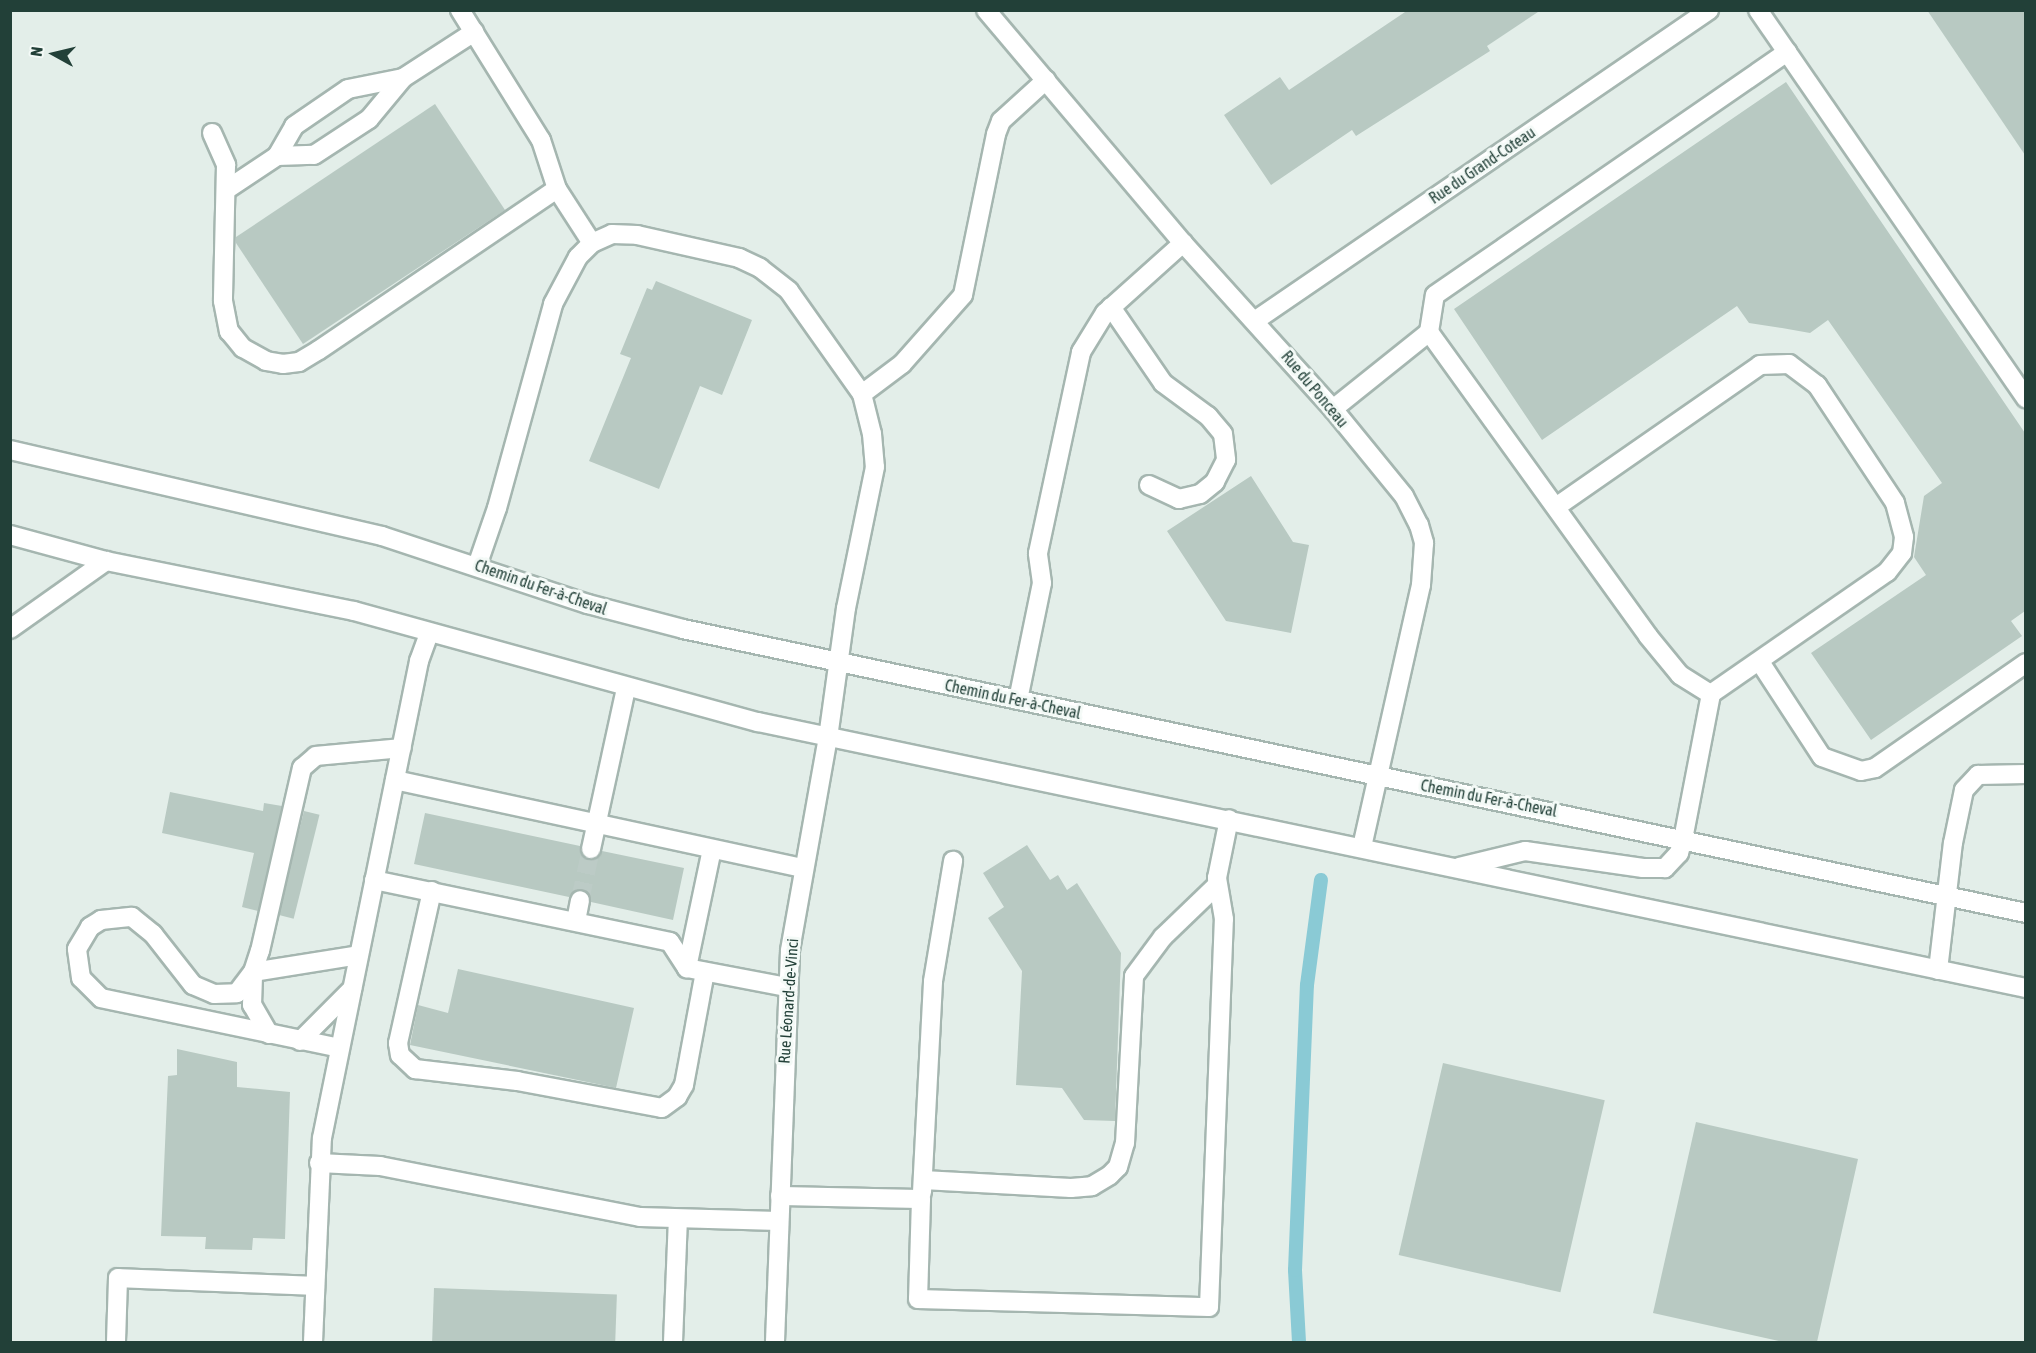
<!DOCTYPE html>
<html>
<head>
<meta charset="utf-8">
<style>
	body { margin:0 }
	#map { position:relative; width:2036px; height:1353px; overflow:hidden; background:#e3eee9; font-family:"Asap Condensed",sans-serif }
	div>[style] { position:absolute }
	.stream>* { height:14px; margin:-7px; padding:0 7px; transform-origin:7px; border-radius:7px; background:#8acad5 }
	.building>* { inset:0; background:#b8c9c2; transform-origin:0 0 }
	.minor-tunnel>* { height:18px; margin-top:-9px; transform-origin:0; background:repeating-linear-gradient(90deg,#bccbc6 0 18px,transparent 0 27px) }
	.roads { filter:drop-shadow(2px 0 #a5b6b0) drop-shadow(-2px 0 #a5b6b0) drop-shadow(0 2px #a5b6b0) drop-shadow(0 -2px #a5b6b0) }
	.minor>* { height:18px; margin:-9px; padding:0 9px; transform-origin:9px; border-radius:9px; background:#fff }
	span { translate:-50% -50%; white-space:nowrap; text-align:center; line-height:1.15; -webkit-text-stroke:6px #f4faf7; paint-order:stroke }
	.street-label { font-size:16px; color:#224038 }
	.frame { position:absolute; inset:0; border:12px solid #224038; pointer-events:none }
	.north { position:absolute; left:24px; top:24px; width:60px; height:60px; -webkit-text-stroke:4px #f4faf7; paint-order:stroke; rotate:278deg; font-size:16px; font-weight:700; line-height:24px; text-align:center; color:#224038 }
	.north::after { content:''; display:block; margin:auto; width:21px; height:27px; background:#224038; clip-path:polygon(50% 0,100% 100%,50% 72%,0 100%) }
</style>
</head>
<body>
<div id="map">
	<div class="stream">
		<i style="left:1299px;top:1342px;width:72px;rotate:-93.2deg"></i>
		<i style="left:1295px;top:1270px;width:285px;rotate:-87.6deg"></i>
		<i style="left:1307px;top:985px;width:106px;rotate:-82.4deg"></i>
	</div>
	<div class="building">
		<i style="clip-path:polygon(1408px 10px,1541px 10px,1487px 46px,1490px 51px,1356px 136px,1352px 130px,1271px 185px,1224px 115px,1280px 77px,1289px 90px)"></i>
		<i style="clip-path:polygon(1927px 10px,2025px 10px,2025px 155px)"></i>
		<i style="clip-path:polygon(1786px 82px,2025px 433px,2025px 611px,2011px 621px,2022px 636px,1871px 740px,1811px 653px,1926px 575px,1914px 557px,1924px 496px,1942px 483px,1828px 320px,1810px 333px,1782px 328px,1749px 323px,1737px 306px,1542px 440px,1454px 309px)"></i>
		<i style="clip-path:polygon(435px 104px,505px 210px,303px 344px,236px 243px,236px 237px)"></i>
		<i style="clip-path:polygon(656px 281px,752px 320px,722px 395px,700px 386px,659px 489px,589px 461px,631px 358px,620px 354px,647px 288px,652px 290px)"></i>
		<i style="clip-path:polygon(1251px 476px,1293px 542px,1309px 545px,1291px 633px,1226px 621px,1167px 531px)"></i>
		<i style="clip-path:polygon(170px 792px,263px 811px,264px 803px,282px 806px,258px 911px,242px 907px,254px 853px,162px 833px)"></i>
		<i style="left:304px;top:811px;width:16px;height:107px;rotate:14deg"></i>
		<i style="clip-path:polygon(425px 813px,580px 846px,583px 857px,589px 860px,599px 857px,602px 851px,684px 868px,673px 920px,591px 902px,583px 889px,576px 890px,569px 897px,414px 864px)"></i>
		<i style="clip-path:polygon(1027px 845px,1050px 880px,1058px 875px,1067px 890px,1077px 883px,1121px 953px,1115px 1121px,1084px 1120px,1062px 1088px,1016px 1085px,1022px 971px,988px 918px,1004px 907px,983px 873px)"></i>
		<i style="clip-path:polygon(458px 969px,634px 1008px,616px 1088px,410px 1045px,418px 1005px,448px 1013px)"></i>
		<i style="clip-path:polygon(177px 1049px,237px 1062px,237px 1087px,290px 1092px,285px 1239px,253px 1238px,252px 1250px,205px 1249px,206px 1237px,161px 1236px,168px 1076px,177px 1075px)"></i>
		<i style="left:1443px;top:1063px;width:166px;height:197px;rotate:13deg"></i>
		<i style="clip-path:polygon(1696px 1122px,1858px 1159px,1817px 1342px,1783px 1342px,1653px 1313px)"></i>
		<i style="left:434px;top:1288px;width:183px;height:54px;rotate:2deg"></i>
	</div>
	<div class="minor-tunnel">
		<i style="left:580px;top:900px;width:52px;rotate:-77.8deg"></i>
	</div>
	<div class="roads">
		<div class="minor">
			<i style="left:460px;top:10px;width:153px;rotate:58.1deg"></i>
			<i style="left:541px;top:140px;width:52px;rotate:71.9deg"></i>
			<i style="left:557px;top:189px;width:64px;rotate:57.1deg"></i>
			<i style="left:986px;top:10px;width:305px;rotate:49.8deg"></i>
			<i style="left:1183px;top:243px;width:224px;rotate:47.9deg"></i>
			<i style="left:1333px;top:409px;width:112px;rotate:50.8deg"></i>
			<i style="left:1404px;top:496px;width:33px;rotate:63deg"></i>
			<i style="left:1419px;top:525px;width:19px;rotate:74deg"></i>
			<i style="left:1424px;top:543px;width:42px;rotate:94.1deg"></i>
			<i style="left:1421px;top:585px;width:269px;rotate:102.7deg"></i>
			<i style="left:1758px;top:10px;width:472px;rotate:55.4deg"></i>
			<i style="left:212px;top:133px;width:35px;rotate:66deg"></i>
			<i style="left:226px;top:165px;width:136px;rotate:91.3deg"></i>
			<i style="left:223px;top:301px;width:31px;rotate:79deg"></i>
			<i style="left:229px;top:331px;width:22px;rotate:51deg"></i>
			<i style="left:243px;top:348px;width:26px;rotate:29deg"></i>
			<i style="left:266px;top:361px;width:17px;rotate:10deg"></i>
			<i style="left:283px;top:364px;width:16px;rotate:-7deg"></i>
			<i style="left:299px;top:362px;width:23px;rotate:-31deg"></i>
			<i style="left:319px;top:350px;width:287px;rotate:-34.1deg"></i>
			<i style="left:277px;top:156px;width:37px;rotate:-2deg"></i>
			<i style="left:314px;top:155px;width:66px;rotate:-33.2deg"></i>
			<i style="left:369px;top:119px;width:53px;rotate:-50.3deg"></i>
			<i style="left:403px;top:78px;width:85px;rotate:-32.9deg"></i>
			<i style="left:226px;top:190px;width:61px;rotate:-33.7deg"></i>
			<i style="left:277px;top:156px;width:34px;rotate:-60deg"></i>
			<i style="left:294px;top:126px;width:65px;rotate:-34.4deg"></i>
			<i style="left:348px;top:89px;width:56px;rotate:-11.3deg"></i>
			<i style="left:1111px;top:307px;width:92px;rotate:55.6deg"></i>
			<i style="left:1163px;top:383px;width:56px;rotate:36.3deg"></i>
			<i style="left:1208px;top:416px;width:23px;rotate:50deg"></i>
			<i style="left:1223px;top:434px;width:26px;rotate:83deg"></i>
			<i style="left:1226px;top:460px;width:25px;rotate:117deg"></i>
			<i style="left:1215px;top:482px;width:19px;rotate:141deg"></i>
			<i style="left:1200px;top:494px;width:22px;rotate:167deg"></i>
			<i style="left:1179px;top:499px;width:33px;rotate:-155deg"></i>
			<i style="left:1256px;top:320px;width:549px;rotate:-34.38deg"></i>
			<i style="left:1429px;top:332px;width:37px;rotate:-81deg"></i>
			<i style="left:1435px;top:295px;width:428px;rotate:-34.6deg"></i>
			<i style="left:862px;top:394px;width:50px;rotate:-36.9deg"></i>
			<i style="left:902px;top:364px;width:92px;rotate:-48.5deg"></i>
			<i style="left:963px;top:295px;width:164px;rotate:-78.4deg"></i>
			<i style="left:996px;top:134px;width:14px;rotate:-69deg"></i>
			<i style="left:1001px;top:121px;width:61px;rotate:-42.3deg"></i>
			<i style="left:1333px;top:409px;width:123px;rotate:-38.7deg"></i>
			<i style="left:1429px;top:332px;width:375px;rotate:54.2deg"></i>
			<i style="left:1648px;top:636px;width:50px;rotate:50.6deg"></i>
			<i style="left:1680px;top:675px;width:36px;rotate:32deg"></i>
			<i style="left:1711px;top:694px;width:148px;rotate:100.9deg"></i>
			<i style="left:1683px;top:839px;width:15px;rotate:106deg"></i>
			<i style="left:1679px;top:853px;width:21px;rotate:133deg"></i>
			<i style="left:1665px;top:868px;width:22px;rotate:180deg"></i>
			<i style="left:1643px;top:868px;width:119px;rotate:-171.8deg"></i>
			<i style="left:1525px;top:851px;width:68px;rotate:166.4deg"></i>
			<i style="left:10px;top:450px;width:382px;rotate:13deg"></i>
			<i style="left:382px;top:536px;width:217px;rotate:18.3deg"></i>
			<i style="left:588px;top:604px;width:98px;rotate:14.7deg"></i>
			<i style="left:683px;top:629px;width:1373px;rotate:11.94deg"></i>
			<i style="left:1556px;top:507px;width:249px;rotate:-34.8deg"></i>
			<i style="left:1760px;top:365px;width:29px;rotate:-2deg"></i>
			<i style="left:1789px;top:364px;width:35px;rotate:37deg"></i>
			<i style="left:1817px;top:385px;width:141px;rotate:56.5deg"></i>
			<i style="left:1895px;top:503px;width:35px;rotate:75deg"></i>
			<i style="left:1904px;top:537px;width:16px;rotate:97deg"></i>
			<i style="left:1902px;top:553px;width:24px;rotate:128deg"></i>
			<i style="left:1887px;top:572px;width:214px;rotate:145.3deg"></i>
			<i style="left:10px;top:535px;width:99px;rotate:15.2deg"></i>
			<i style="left:106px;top:561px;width:253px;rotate:11.4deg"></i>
			<i style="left:354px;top:611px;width:419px;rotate:15.4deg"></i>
			<i style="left:758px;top:722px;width:1296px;rotate:11.85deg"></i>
			<i style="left:477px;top:566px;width:61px;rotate:-71deg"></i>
			<i style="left:497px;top:508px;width:212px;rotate:-74.6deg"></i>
			<i style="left:553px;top:304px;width:53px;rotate:-62deg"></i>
			<i style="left:578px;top:257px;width:20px;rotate:-45deg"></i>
			<i style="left:592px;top:243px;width:22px;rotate:-24deg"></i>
			<i style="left:612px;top:234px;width:25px;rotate:2deg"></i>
			<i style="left:637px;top:235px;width:105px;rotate:12.7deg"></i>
			<i style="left:739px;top:258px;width:23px;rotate:25deg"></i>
			<i style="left:760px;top:268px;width:37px;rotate:38deg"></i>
			<i style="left:789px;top:291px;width:126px;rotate:54.7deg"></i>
			<i style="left:862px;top:394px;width:41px;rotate:76deg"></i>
			<i style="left:872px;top:434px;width:33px;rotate:85deg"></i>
			<i style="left:875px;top:467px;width:144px;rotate:101.6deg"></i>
			<i style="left:846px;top:608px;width:130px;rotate:97.9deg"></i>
			<i style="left:828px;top:737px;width:217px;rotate:100.1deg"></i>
			<i style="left:790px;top:951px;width:391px;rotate:92.2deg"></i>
			<i style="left:10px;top:629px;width:118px;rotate:-35.3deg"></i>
			<i style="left:1760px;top:662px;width:113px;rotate:56.9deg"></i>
			<i style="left:1822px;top:757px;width:41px;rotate:19.7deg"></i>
			<i style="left:1861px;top:771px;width:14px;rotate:-12deg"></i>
			<i style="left:1875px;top:768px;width:184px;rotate:-34.8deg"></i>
			<i style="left:1018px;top:700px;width:119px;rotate:-78.4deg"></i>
			<i style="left:1042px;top:583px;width:30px;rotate:-98deg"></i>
			<i style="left:1038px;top:553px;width:206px;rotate:-77.9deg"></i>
			<i style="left:1081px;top:352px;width:46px;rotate:-58.4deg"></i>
			<i style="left:1105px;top:313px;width:105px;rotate:-41.9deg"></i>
			<i style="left:395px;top:780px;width:416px;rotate:12.2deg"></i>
			<i style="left:591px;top:849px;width:164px;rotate:-77.7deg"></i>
			<i style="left:712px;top:849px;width:122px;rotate:101.9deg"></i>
			<i style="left:687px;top:968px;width:102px;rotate:10.8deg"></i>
			<i style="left:374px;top:880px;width:302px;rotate:11.8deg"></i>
			<i style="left:670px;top:942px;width:31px;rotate:57deg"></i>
			<i style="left:432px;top:891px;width:156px;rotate:102.6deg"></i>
			<i style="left:398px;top:1043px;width:12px;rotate:81deg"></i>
			<i style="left:400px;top:1055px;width:21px;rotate:43deg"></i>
			<i style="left:415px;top:1069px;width:103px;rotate:6.7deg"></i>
			<i style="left:517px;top:1081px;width:147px;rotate:10.5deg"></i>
			<i style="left:662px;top:1108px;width:19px;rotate:-36deg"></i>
			<i style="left:677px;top:1097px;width:14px;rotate:-60deg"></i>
			<i style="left:684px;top:1085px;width:115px;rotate:-79.5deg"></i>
			<i style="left:576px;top:921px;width:21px;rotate:-79deg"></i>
			<i style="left:1938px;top:970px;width:128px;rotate:-83.3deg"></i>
			<i style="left:1953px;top:843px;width:54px;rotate:-78.3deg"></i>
			<i style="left:1964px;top:790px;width:21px;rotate:-47deg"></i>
			<i style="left:1978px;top:775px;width:48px;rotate:-1.2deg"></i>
			<i style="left:269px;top:1034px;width:34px;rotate:-120deg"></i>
			<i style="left:252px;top:1005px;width:33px;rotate:-88deg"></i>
			<i style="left:253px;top:972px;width:107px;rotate:-9.1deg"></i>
			<i style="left:300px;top:1041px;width:74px;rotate:-45deg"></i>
			<i style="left:340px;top:1048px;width:244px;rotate:-168.2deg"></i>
			<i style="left:101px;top:998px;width:28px;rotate:-135deg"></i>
			<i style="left:81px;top:978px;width:29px;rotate:-98deg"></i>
			<i style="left:77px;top:949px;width:26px;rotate:-59deg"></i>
			<i style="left:90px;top:927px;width:13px;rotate:-32deg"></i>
			<i style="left:101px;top:920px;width:31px;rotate:-6deg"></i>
			<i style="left:132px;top:917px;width:27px;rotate:39deg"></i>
			<i style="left:153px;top:934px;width:65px;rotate:51.9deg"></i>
			<i style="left:193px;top:985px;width:23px;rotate:23deg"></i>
			<i style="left:214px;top:994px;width:23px;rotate:-2deg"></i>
			<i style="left:237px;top:993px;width:26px;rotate:-53deg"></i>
			<i style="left:253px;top:972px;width:22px;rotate:-72deg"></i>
			<i style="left:260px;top:951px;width:188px;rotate:-77.1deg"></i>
			<i style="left:302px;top:768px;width:18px;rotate:-41deg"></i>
			<i style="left:316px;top:756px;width:86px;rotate:-5.3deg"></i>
			<i style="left:319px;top:1163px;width:61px;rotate:2.8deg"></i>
			<i style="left:380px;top:1166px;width:265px;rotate:11.1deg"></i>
			<i style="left:640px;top:1217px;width:138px;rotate:1.7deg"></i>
			<i style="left:923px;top:1180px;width:148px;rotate:3.1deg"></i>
			<i style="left:1071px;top:1188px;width:21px;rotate:-5deg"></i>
			<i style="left:1092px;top:1186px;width:21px;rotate:-31deg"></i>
			<i style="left:1110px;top:1175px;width:11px;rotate:-45deg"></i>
			<i style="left:1118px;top:1167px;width:25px;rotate:-74deg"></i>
			<i style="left:1125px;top:1143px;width:167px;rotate:-86.9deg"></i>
			<i style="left:1134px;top:976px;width:49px;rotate:-53.4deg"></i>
			<i style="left:1163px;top:937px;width:75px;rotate:-43.9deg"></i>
			<i style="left:922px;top:1192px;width:211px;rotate:-87deg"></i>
			<i style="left:933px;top:981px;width:122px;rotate:-80.5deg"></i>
			<i style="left:780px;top:1196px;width:141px;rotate:1.2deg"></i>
			<i style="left:921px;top:1199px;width:100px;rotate:91.7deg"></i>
			<i style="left:918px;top:1299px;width:291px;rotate:1.6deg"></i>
			<i style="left:1209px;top:1307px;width:388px;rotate:-87.8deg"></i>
			<i style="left:1224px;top:919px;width:42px;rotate:-99.7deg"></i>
			<i style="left:1217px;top:878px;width:60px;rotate:-78.5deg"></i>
			<i style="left:116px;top:1342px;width:64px;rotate:-88.2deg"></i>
			<i style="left:118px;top:1278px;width:197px;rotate:2.3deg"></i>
			<i style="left:313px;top:1342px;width:204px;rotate:-87.5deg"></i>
			<i style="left:322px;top:1138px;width:487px;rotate:-78.5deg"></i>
			<i style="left:419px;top:661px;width:29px;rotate:-70deg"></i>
			<i style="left:673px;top:1342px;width:122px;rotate:-87.7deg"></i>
		</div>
	</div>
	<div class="street-label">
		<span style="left:1482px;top:165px;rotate:-34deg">Rue du Grand-Coteau</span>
		<span style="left:1315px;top:389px;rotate:50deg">Rue du Ponceau</span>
		<span style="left:541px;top:587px;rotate:19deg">Chemin du Fer-à-Cheval</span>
		<span style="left:1013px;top:699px;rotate:12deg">Chemin du Fer-à-Cheval</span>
		<span style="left:1489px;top:798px;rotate:11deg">Chemin du Fer-à-Cheval</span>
		<span style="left:788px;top:1001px;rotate:-86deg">Rue Léonard-de-Vinci</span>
	</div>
	<div class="frame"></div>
	<div class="north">N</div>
</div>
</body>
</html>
